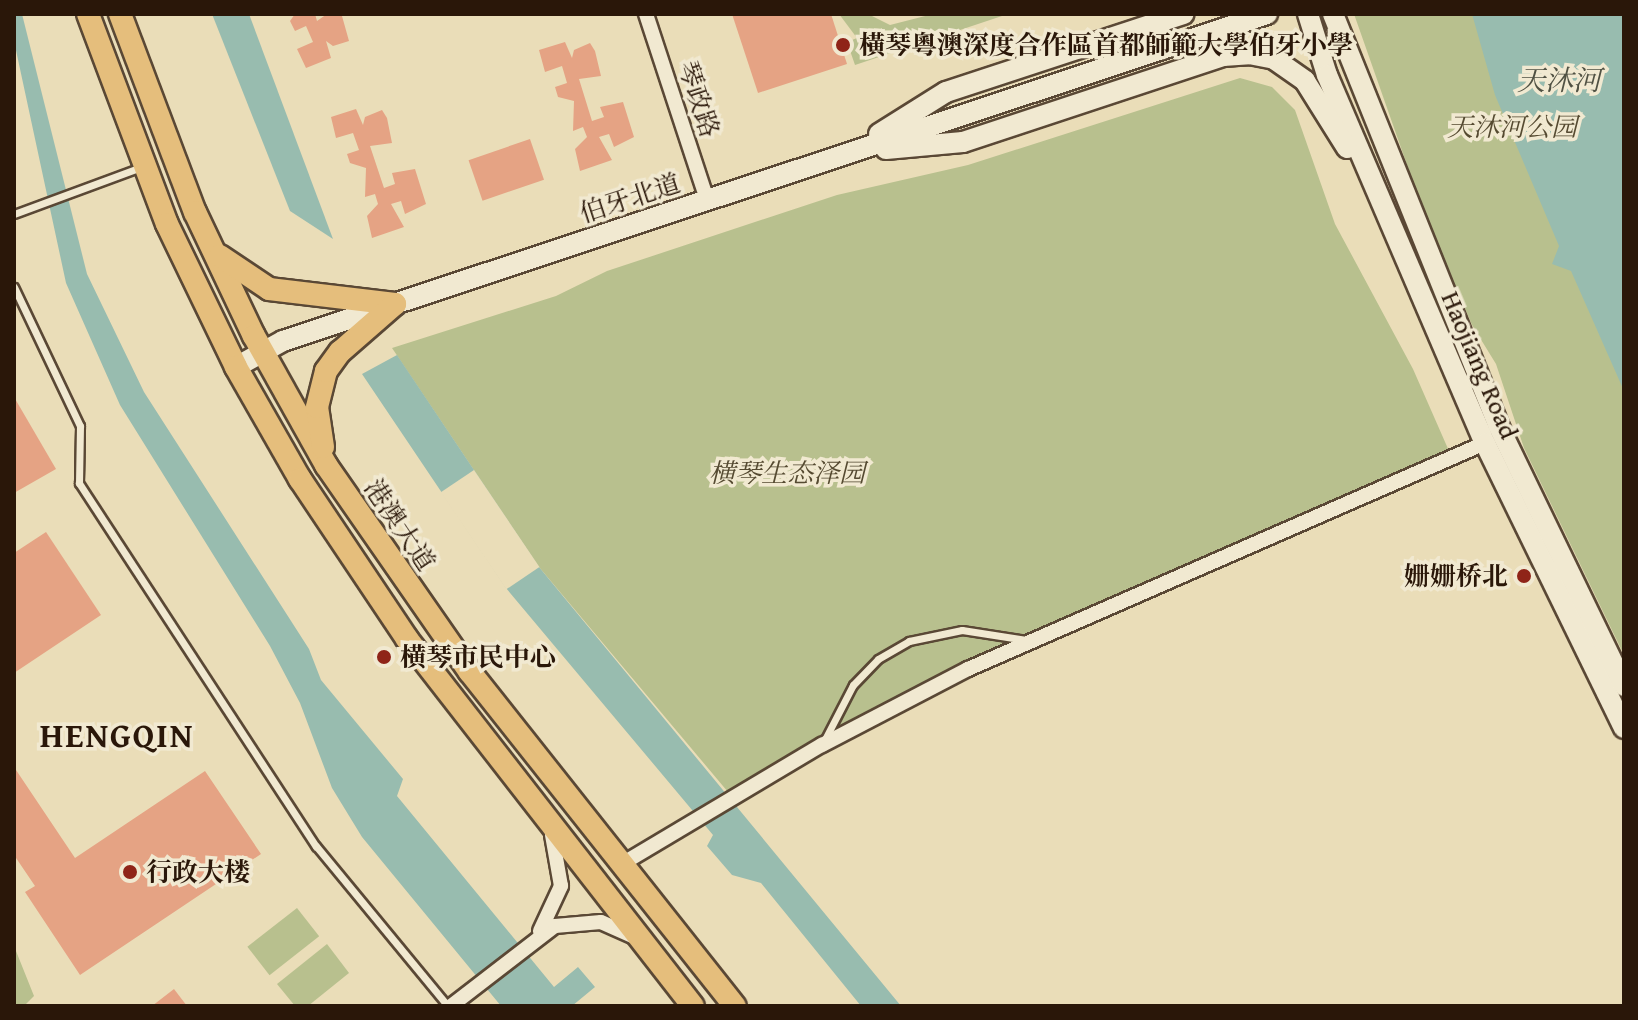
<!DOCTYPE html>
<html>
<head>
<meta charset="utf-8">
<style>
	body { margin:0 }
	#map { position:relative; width:1638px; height:1020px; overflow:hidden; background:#eaddb8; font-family:"Gentium Book Plus","Noto Serif SC",serif }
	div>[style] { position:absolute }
	.green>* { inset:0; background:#b8c08e; transform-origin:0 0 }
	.water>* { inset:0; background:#98bcaf }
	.pier>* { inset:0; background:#eaddb8; transform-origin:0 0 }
	.building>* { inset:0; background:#e5a384; transform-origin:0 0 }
	.roads { filter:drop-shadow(2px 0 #5a4835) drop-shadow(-2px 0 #5a4835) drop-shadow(0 2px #5a4835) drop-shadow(0 -2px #5a4835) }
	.service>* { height:7px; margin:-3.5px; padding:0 3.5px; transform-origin:3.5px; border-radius:3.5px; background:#f1e9d1 }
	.minor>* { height:14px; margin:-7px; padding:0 7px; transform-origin:7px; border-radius:7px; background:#f1e9d1 }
	.secondary>* { height:20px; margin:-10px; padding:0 10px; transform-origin:10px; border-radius:10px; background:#f1e9d1 }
	.primary>* { height:22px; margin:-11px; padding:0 11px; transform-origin:11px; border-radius:11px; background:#e5be7c }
	.dots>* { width:22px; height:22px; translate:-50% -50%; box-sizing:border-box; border:4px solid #f1e9d1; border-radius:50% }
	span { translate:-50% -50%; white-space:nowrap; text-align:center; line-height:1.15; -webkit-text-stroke:7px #f1e9d1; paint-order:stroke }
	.poi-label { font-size:26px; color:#2a1709; font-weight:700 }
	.left { translate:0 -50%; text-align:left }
	.right { translate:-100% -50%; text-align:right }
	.street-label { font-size:26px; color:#2a1709 }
	.park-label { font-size:26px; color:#554a31; font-style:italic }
	.water-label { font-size:28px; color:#505143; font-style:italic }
	.district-label { font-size:34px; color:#2a1709; font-weight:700; letter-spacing:2px }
	.frame { position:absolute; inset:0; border:16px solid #2a1709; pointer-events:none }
</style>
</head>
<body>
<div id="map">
	<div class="green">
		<i style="clip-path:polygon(839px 14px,868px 14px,890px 25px,933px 14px,1008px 14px,855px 65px,847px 42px,857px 38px)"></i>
		<i style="clip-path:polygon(1354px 14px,1624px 14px,1624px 655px,1524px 448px,1496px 364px,1472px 325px,1419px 199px)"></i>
		<i style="clip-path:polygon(1240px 78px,1272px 87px,1295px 110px,1335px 224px,1413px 369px,1449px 451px,965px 663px,728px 792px,539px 567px,392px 348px,556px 296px,607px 271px,837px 195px,968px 165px)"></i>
		<i style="left:297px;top:908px;width:36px;height:63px;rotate:52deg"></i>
		<i style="clip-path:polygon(327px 944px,349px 973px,308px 1006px,295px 1006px,277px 984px)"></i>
		<i style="clip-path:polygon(14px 946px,34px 996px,24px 1006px,14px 1006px)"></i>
	</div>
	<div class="water">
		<i style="clip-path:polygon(14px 14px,22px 14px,87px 274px,144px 392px,309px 649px,321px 680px,403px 779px,397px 796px,554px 987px,578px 967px,595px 987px,572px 1006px,501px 1006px,362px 837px,332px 788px,300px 703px,270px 646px,120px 405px,66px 283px,14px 41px)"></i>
		<i style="clip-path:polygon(212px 14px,249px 14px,333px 239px,290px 211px)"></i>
		<i style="clip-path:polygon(1472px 14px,1624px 14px,1624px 391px,1571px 271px,1552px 264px,1559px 246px,1495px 95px)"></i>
		<i style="clip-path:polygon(397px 355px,539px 567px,901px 1006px,861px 1006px,761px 883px,732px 875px,707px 846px,713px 835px,506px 588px,362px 374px)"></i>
	</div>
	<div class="pier">
		<i style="left:474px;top:470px;width:117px;height:40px;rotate:56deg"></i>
	</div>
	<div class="building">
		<i style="clip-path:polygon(315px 14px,317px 21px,327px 14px,342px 16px,349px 41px,333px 46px,326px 41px,331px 58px,306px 68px,297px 49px,313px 42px,306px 26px,295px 31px,290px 21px,295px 14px)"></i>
		<i style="clip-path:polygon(732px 14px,831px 14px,847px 64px,758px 93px)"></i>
		<i style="clip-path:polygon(565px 42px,572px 58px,574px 50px,590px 43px,595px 51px,601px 76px,579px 79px,592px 121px,604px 117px,600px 107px,623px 102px,634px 137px,614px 147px,609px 134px,599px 137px,612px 160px,580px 171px,575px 149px,587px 137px,583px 127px,573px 131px,574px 101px,558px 97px,555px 87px,567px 83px,562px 66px,545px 72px,539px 50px)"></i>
		<i style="clip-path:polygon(356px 109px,363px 125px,365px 117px,382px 110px,387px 118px,392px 143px,370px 146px,384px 188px,395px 184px,392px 173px,415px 169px,426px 204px,405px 214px,401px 201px,391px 204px,404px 227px,372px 238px,367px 216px,378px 204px,375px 194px,365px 197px,366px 168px,350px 163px,347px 154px,359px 150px,353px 133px,336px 138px,331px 117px)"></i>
		<i style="left:530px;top:139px;width:43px;height:65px;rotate:71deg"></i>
		<i style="clip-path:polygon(14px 397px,56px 469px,14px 493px)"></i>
		<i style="clip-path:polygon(46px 532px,101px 615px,14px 673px,14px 553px)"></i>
		<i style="clip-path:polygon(14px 767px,75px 858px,205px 771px,261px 854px,80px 975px,25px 892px,35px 886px,14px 855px)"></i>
		<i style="clip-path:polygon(174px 989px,187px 1006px,152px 1006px)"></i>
	</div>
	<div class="roads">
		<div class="service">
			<i style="left:14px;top:214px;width:135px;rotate:-20.3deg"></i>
			<i style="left:14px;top:287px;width:154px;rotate:64.6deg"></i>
			<i style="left:80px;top:426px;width:57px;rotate:91deg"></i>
			<i style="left:79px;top:483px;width:434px;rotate:56.9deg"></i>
			<i style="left:316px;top:846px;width:207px;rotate:50.5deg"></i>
			<i style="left:823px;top:743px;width:65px;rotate:-62.7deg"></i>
			<i style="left:853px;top:685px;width:36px;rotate:-46deg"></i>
			<i style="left:878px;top:659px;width:36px;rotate:-30deg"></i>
			<i style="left:909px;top:641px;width:54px;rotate:-11.7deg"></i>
			<i style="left:962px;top:630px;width:65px;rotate:8.9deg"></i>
		</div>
		<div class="minor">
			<i style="left:646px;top:14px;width:196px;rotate:71.8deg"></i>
			<i style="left:622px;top:864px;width:233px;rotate:-30.8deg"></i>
			<i style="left:822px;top:745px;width:165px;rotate:-27.5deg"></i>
			<i style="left:968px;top:669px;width:564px;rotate:-23.61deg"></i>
			<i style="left:540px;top:931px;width:50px;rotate:-65deg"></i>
			<i style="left:561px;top:886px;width:52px;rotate:-100deg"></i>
			<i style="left:451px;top:1006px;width:131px;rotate:-37.6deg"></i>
			<i style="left:555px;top:926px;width:46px;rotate:-5deg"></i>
			<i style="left:601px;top:922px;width:37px;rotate:24deg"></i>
		</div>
		<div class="secondary">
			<i style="left:1308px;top:14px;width:64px;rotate:72.7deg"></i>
			<i style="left:1327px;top:75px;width:400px;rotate:66.8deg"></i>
			<i style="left:1485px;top:443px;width:317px;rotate:64deg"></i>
			<i style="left:1333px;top:14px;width:443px;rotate:68.1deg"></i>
			<i style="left:1498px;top:425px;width:290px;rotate:64.2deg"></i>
			<i style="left:879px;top:134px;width:79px;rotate:-32.1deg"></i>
			<i style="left:946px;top:92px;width:250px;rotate:-18.2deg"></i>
			<i style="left:886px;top:149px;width:77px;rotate:-5.2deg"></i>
			<i style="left:963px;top:142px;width:274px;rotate:-18.3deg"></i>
			<i style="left:1223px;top:56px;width:26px;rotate:-4deg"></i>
			<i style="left:1249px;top:54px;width:25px;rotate:11deg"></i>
			<i style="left:1274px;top:59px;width:38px;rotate:35deg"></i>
			<i style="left:1305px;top:81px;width:79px;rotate:57.9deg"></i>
			<i style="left:236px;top:367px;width:54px;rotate:-29deg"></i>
			<i style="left:283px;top:341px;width:1037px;rotate:-18.38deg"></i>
		</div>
		<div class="primary">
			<i style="left:88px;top:14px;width:224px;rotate:69.4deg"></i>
			<i style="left:167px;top:224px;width:159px;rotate:64.2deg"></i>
			<i style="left:236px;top:367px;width:129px;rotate:60.3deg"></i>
			<i style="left:300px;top:479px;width:192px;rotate:56.2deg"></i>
			<i style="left:407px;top:639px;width:465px;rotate:52.1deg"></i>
			<i style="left:120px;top:14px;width:212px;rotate:69.3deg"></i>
			<i style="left:195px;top:212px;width:137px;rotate:64.6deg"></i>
			<i style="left:254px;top:336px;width:148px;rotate:60.8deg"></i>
			<i style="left:326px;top:465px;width:252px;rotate:55.2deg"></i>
			<i style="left:470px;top:672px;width:426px;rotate:51.6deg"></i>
			<i style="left:220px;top:256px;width:59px;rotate:34deg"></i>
			<i style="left:269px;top:289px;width:127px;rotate:6.8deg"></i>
			<i style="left:323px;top:447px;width:40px;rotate:-98.5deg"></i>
			<i style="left:317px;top:407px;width:37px;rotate:-76deg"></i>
			<i style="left:326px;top:371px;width:24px;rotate:-54deg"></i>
			<i style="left:340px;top:352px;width:73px;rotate:-41.1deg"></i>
		</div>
	</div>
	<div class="dots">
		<i style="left:843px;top:45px;background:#8f2418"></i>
		<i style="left:1524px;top:576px;background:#8f2418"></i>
		<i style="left:384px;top:657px;background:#8f2418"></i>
		<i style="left:130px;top:872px;background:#8f2418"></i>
	</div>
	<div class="poi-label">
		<span class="left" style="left:859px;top:45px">橫琴粵澳深度合作區首都師範大學伯牙小學</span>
		<span class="right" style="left:1508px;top:576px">姗姗桥北</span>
		<span class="left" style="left:400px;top:657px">横琴市民中心</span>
		<span class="left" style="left:146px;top:872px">行政大楼</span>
	</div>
	<div class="street-label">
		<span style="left:699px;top:99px;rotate:72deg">琴政路</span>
		<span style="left:630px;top:198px;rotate:-18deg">伯牙北道</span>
		<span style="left:1480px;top:365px;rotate:67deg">Haojiang Road</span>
		<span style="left:400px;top:525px;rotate:56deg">港澳大道</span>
	</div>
	<div class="park-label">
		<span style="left:1512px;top:127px">天沐河公园</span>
		<span style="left:787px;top:473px">横琴生态泽园</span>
	</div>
	<div class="water-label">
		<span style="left:1559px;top:80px">天沐河</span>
	</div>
	<div class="district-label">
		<span style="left:117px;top:735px">HENGQIN</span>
	</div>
	<div class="frame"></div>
</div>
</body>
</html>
